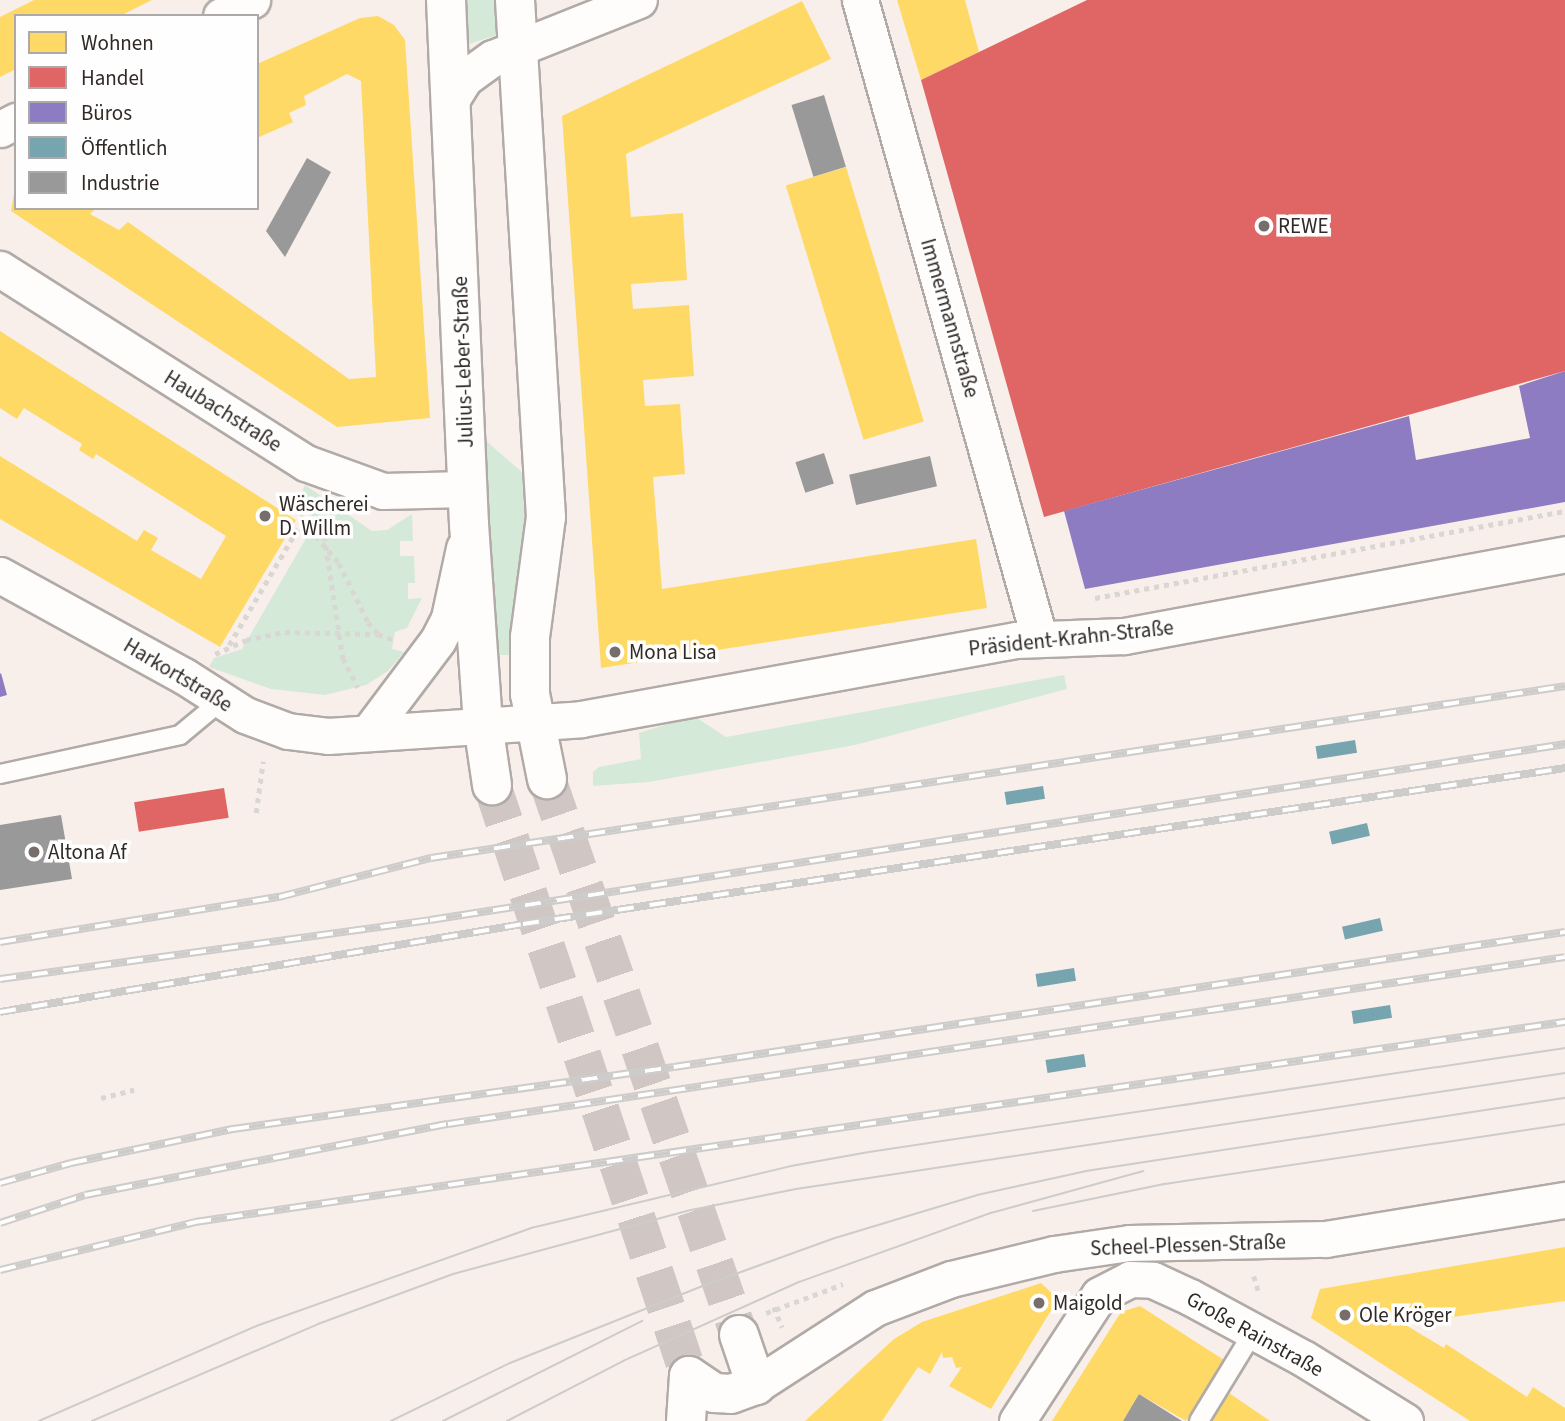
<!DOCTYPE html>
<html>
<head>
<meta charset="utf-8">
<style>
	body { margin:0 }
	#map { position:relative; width:1565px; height:1421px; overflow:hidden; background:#f8efeb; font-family:"Source Sans 3",sans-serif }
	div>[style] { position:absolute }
	.green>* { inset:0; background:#d5e9d8 }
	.homes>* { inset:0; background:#ffd966; transform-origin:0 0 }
	.shops>* { inset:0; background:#e06666; transform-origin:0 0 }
	.offices>* { inset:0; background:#8e7cc3 }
	.public>* { inset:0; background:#76a5af; transform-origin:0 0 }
	.industry>* { inset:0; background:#999; transform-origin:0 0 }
	.secondary-tunnel>* { height:38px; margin-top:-19px; transform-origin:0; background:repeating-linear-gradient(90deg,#d0c7c4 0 38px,transparent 0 57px) }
	.path>* { height:4.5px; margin-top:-2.25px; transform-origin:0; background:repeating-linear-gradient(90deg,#d9d6d4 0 5px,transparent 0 10px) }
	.roads { filter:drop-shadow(2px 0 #b1aaa6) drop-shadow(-2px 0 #b1aaa6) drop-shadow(0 2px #b1aaa6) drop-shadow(0 -2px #b1aaa6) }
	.service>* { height:18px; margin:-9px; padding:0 9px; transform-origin:9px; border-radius:9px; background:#fefdfc }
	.minor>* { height:35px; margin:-17.5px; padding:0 17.5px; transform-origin:17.5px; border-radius:17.5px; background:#fefdfc }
	.secondary>* { height:38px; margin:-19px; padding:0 19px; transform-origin:19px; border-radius:19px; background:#fefdfc }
	.tram>* { height:2px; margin:-1px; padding:0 1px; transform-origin:1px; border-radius:1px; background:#cecccb }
	.rail>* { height:8px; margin-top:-4px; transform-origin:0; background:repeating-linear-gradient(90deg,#fefefe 0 16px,#cecccb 0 32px); box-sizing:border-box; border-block:2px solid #cecccb }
	.dots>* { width:19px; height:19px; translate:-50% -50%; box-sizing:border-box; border:4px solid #fefefe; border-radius:50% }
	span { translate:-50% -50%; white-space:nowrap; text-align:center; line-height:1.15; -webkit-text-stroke:7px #fefefe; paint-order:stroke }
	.poi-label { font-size:21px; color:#312926 }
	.left { translate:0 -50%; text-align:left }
	.street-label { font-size:21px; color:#312926 }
	.legend { position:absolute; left:14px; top:14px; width:245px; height:196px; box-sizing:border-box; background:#fefefe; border:2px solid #aca9a8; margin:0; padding:9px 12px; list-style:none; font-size:21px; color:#312926 }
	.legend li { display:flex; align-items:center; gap:14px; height:35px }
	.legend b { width:35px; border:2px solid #aca9a8 }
</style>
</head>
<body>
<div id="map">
	<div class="green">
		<i style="clip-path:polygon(466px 0,501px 0,503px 33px,466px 45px,462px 3px)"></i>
		<i style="clip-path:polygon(485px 440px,531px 480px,511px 655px,495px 655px)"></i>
		<i style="clip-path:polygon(305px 485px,372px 531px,387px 530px,412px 514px,413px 541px,400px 541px,400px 556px,414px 556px,415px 583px,408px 583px,408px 599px,422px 598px,407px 628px,395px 632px,392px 649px,404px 652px,388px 671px,366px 685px,325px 695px,271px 689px,209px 667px,214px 658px,242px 649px,316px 521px,298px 501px)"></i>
		<i style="clip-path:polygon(1064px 675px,1067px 689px,855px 745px,649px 782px,593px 786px,593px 772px,599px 767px,641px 759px,639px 733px,694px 716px,726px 737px)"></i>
	</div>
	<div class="homes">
		<i style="clip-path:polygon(34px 0,152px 0,120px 16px,16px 16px,16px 69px,0 77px,0 17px)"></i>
		<i style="clip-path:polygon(897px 0,965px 0,979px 52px,921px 80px)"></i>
		<i style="clip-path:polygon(802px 1px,831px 59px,626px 154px,631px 217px,683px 213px,687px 280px,631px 284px,633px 309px,689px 305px,694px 376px,643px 380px,645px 406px,680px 404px,685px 474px,653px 477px,662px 589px,976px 539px,987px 608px,601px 668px,562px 116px)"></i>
		<i style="clip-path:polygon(378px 16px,394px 25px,405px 40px,430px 418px,337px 427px,11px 211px,16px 181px,16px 208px,96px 208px,90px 214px,119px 230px,128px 222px,349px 379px,376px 377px,361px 81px,347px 74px,304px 96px,306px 105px,289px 113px,293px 122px,257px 138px,257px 64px,360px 18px)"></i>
		<i style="left:846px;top:167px;width:266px;height:63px;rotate:73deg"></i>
		<i style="clip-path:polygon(0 331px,296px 520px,220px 647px,0 519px,0 456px,137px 541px,144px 530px,158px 538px,151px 550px,201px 579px,226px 536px,96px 454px,93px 459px,79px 450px,82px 444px,24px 408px,17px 419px,0 408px)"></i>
		<i style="clip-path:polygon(1565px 1247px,1565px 1301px,1404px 1324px,1444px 1348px,1446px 1344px,1527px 1397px,1533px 1387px,1565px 1408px,1565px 1421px,1470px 1421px,1311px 1318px,1320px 1289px)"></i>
		<i style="clip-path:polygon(1041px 1283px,1058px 1299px,991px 1409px,949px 1386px,962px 1367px,956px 1368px,952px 1357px,943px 1358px,942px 1352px,930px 1374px,918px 1367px,882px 1421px,805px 1421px,894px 1339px,922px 1322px)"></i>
		<i style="clip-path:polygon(1140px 1306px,1224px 1360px,1186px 1421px,1139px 1394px,1123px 1421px,1052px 1421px,1121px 1312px)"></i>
		<i style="clip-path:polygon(1226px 1391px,1270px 1421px,1206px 1421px)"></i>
	</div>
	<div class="shops">
		<i style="clip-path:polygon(1087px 0,1565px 0,1565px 371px,1044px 517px,921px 80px)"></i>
		<i style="left:224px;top:788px;width:30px;height:91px;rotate:81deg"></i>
	</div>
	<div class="offices">
		<i style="clip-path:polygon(1565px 371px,1565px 502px,1085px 589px,1064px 511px,1409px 416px,1416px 460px,1530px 438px,1519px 386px)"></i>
		<i style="clip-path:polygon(1px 673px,7px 695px,0 697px,0 674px)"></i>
	</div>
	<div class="public">
		<i style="left:1355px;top:740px;width:13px;height:40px;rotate:81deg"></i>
		<i style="left:1043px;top:786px;width:13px;height:39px;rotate:81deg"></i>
		<i style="left:1367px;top:823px;width:13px;height:39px;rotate:77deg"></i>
		<i style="left:1380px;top:918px;width:13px;height:39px;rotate:77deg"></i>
		<i style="left:1074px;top:968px;width:13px;height:39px;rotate:81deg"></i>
		<i style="left:1390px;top:1005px;width:13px;height:39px;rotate:81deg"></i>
		<i style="left:1084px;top:1054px;width:13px;height:39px;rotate:81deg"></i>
	</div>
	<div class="industry">
		<i style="left:824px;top:95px;width:75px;height:34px;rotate:73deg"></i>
		<i style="clip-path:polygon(307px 158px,331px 172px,285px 257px,266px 231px)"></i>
		<i style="left:824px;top:453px;width:32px;height:30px;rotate:72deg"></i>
		<i style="left:930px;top:456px;width:31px;height:83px;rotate:77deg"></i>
		<i style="clip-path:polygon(61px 815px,72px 879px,0 890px,0 825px)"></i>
		<i style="clip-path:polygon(1139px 1394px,1182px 1421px,1123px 1421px)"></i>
	</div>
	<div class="secondary-tunnel">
		<i style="left:547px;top:779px;width:588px;rotate:70.95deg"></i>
		<i style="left:492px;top:785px;width:623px;rotate:71.57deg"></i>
	</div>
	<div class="path">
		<i style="left:293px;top:497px;width:25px;rotate:67deg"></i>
		<i style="left:303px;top:520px;width:56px;rotate:50.1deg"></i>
		<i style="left:339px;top:563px;width:66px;rotate:63.8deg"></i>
		<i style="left:368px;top:622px;width:16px;rotate:50deg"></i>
		<i style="left:378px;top:634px;width:17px;rotate:21deg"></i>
		<i style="left:320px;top:506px;width:154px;rotate:81.4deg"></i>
		<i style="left:343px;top:658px;width:33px;rotate:63deg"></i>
		<i style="left:1095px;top:598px;width:478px;rotate:-10.5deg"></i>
		<i style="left:229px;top:645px;width:145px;rotate:-59.4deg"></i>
		<i style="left:215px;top:654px;width:34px;rotate:-24deg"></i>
		<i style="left:246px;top:640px;width:40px;rotate:-12deg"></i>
		<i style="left:285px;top:632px;width:92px;rotate:1.2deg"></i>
		<i style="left:256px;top:813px;width:52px;rotate:-82.3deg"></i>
		<i style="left:101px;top:1098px;width:34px;rotate:-14deg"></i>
		<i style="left:1254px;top:1276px;width:19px;rotate:74deg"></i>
		<i style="left:774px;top:1307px;width:22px;rotate:68deg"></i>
		<i style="left:766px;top:1313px;width:82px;rotate:-20.6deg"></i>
	</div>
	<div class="roads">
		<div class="service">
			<i style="left:0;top:774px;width:184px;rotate:-12.2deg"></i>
			<i style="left:180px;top:735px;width:55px;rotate:-39.8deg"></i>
			<i style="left:1199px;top:1421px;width:105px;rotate:-58.6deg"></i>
		</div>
		<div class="minor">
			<i style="left:860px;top:0;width:662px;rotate:74.3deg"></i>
			<i style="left:221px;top:16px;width:35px;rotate:-27deg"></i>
			<i style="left:453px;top:97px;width:22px;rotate:-58deg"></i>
			<i style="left:465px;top:78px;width:34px;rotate:-36deg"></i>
			<i style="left:493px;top:58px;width:157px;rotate:-21.7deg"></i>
			<i style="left:0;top:129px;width:18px;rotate:-27deg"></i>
			<i style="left:0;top:269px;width:362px;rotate:32.4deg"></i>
			<i style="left:306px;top:463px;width:82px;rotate:20deg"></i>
			<i style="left:383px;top:491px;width:84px;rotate:-1.4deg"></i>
			<i style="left:0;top:575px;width:210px;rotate:28.8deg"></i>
			<i style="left:184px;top:676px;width:72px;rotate:32.6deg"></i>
			<i style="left:245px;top:715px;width:46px;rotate:20.4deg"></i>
			<i style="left:288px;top:731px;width:40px;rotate:7.1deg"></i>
			<i style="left:328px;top:736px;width:254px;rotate:-3.8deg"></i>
			<i style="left:581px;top:719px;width:442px;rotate:-10.3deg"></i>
			<i style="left:1016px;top:640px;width:108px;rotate:-2.1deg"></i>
			<i style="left:1124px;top:636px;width:449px;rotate:-10.5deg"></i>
			<i style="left:368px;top:733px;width:116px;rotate:-53deg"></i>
			<i style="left:438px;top:640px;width:25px;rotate:-63deg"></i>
			<i style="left:449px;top:618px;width:72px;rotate:-77.9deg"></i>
			<i style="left:756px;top:1385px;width:142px;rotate:-32.9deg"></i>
			<i style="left:875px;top:1308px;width:81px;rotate:-20.9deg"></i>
			<i style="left:951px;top:1279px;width:106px;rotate:-13.6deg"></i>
			<i style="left:1054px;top:1254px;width:76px;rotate:-8.3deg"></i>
			<i style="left:1129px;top:1243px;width:197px;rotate:-1.2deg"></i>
			<i style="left:1326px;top:1239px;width:242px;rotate:-9.3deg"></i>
			<i style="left:1017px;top:1421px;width:150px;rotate:-56.9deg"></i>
			<i style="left:1099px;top:1295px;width:35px;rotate:-27deg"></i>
			<i style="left:1130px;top:1279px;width:23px;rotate:2deg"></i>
			<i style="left:1153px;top:1280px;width:41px;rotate:24.7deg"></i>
			<i style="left:1190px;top:1297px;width:128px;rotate:28.4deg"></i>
			<i style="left:1303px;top:1358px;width:120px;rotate:31.7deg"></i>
		</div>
		<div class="secondary">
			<i style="left:446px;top:0;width:525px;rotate:87.49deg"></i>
			<i style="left:469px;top:524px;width:200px;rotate:86deg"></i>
			<i style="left:483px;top:724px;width:62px;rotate:81.6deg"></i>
			<i style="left:515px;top:0;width:518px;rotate:86.57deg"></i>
			<i style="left:546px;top:517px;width:121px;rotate:97.6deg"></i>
			<i style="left:530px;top:637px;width:57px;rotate:90deg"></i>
			<i style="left:530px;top:694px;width:87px;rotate:78.7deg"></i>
			<i style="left:739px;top:1335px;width:53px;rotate:71.2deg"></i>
			<i style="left:689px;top:1376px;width:30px;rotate:34deg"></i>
			<i style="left:714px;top:1393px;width:17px;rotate:3deg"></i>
			<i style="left:731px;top:1394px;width:27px;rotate:-20deg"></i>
			<i style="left:686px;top:1421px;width:45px;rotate:-86.2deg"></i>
		</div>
	</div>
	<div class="tram">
		<i style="left:1033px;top:1211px;width:135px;rotate:-11.6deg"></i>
		<i style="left:1165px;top:1184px;width:404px;rotate:-8.5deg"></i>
		<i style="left:39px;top:1421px;width:240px;rotate:-23.6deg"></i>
		<i style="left:259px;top:1325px;width:289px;rotate:-19.6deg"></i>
		<i style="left:531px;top:1228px;width:267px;rotate:-13.4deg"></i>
		<i style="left:791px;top:1166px;width:79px;rotate:-10.2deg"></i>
		<i style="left:869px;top:1152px;width:704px;rotate:-8.5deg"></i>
		<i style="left:92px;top:1421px;width:246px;rotate:-23.2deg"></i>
		<i style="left:318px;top:1324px;width:144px;rotate:-20.3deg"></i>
		<i style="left:453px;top:1274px;width:246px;rotate:-15.1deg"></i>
		<i style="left:691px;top:1210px;width:107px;rotate:-11.3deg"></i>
		<i style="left:796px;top:1189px;width:778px;rotate:-8.58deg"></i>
		<i style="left:391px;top:1421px;width:132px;rotate:-26deg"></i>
		<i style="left:510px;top:1363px;width:210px;rotate:-21.8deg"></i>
		<i style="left:705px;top:1285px;width:138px;rotate:-19.9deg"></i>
		<i style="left:835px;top:1238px;width:148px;rotate:-16.8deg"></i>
		<i style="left:977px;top:1195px;width:112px;rotate:-12.4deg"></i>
		<i style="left:1086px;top:1171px;width:485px;rotate:-8.7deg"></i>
		<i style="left:443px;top:1421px;width:223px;rotate:-26.7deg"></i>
		<i style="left:507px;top:1421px;width:131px;rotate:-27.3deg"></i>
		<i style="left:623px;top:1361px;width:193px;rotate:-24.2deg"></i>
		<i style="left:799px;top:1282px;width:204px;rotate:-19.8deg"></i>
		<i style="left:991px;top:1213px;width:158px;rotate:-15.4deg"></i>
	</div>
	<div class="rail">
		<i style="left:0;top:942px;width:283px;rotate:-9.2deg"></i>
		<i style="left:279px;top:897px;width:157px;rotate:-14.4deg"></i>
		<i style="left:431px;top:858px;width:1147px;rotate:-8.62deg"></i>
		<i style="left:0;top:979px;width:434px;rotate:-7.8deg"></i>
		<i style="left:430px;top:920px;width:1149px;rotate:-8.81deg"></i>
		<i style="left:0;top:1012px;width:530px;rotate:-9.55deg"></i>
		<i style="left:523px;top:924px;width:1054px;rotate:-8.51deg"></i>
		<i style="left:0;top:1183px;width:74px;rotate:-15.7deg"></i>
		<i style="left:71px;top:1163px;width:166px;rotate:-11.9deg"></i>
		<i style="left:233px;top:1129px;width:445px;rotate:-8deg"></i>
		<i style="left:674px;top:1067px;width:901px;rotate:-8.62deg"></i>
		<i style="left:0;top:1223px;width:89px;rotate:-18.2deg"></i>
		<i style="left:85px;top:1195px;width:370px;rotate:-11.1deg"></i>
		<i style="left:448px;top:1124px;width:1129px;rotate:-8.5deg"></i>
		<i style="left:0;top:1270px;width:201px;rotate:-13.8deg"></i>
		<i style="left:195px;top:1222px;width:1385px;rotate:-8.31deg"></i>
	</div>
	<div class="dots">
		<i style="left:1264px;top:226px;background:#776e6b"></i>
		<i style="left:265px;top:516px;background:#776e6b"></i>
		<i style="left:615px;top:652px;background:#776e6b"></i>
		<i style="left:34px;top:852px;background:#776e6b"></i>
		<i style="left:1039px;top:1303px;background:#776e6b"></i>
		<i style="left:1345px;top:1315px;background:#776e6b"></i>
	</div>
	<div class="poi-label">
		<span class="left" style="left:1278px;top:226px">REWE</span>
		<span class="left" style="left:279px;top:516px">Wäscherei<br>D. Willm</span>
		<span class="left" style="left:629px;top:652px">Mona Lisa</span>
		<span class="left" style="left:48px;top:852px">Altona Af</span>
		<span class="left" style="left:1053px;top:1303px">Maigold</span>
		<span class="left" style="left:1359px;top:1315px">Ole Kröger</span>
	</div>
	<div class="street-label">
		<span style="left:950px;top:318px;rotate:74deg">Immermannstraße</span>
		<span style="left:463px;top:362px;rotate:-92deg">Julius-Leber-Straße</span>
		<span style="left:223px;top:411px;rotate:32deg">Haubachstraße</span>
		<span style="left:1071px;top:638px;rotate:-6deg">Präsident-Krahn-Straße</span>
		<span style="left:178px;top:675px;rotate:31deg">Harkortstraße</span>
		<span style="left:1188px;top:1245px;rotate:-2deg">Scheel-Plessen-Straße</span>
		<span style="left:1255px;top:1334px;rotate:29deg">Große Rainstraße</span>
	</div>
	<ul class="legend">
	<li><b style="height:19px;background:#ffd966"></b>Wohnen</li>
	<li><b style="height:19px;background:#e06666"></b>Handel</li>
	<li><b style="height:19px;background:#8e7cc3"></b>Büros</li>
	<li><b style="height:19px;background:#76a5af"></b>Öffentlich</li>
	<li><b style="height:19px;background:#999"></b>Industrie</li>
	</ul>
</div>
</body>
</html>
